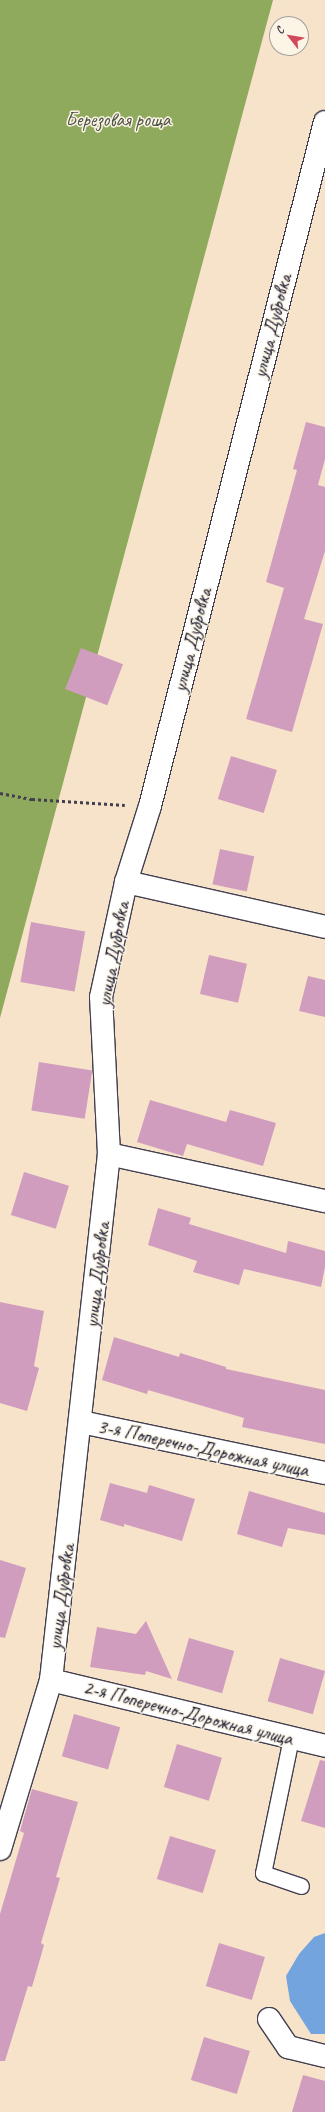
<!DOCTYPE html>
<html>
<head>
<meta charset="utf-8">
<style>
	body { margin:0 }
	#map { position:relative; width:325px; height:2112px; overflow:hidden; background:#f6e3c9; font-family:Caveat,sans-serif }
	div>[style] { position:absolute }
	.forest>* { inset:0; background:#8faa5c }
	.water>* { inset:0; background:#73a4dd }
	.building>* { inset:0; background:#d19dbe; transform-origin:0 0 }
	.path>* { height:2.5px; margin-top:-1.25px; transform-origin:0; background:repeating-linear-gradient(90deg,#423f50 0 3px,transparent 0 6px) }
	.roads { filter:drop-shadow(1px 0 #423f50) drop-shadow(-1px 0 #423f50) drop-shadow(0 1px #423f50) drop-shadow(0 -1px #423f50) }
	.lane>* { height:15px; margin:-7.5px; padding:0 7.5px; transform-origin:7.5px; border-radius:7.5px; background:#fff }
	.street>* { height:22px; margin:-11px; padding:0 11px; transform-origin:11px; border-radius:11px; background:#fff }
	span { translate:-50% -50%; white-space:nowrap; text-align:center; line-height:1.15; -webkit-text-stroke:3px #fcf5e5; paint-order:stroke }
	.park-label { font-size:20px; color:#4e5348 }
	.street-label { font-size:20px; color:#22223b }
	.north { position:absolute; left:269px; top:16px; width:40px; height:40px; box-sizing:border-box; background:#fcf5e5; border:1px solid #a5a1a1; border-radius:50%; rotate:301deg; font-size:11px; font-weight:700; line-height:16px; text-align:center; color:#22223b }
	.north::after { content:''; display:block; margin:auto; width:14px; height:18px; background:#d1495b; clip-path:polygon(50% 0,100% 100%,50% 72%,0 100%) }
</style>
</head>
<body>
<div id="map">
	<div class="forest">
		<i style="clip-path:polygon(0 0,273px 0,0 1018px)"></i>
	</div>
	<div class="water">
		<i style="clip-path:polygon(325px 1933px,325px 2034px,311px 2034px,290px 2001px,286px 1976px,299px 1954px,314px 1937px)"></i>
	</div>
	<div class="building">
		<i style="clip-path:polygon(306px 422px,325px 427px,325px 459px,318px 485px,325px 487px,325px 551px,304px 619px,323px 624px,292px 732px,246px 719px,284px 588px,266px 582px,297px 470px,293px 469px)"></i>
		<i style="left:81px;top:648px;width:45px;height:44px;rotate:21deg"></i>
		<i style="left:231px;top:756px;width:48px;height:45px;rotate:17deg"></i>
		<i style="left:220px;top:849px;width:35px;height:36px;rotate:12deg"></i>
		<i style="left:31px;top:922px;width:55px;height:61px;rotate:10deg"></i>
		<i style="left:209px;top:955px;width:39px;height:40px;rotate:13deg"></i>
		<i style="clip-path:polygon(308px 976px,325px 980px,325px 1017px,299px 1011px)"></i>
		<i style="left:39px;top:1062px;width:54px;height:49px;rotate:9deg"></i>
		<i style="clip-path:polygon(150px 1100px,226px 1122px,230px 1110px,276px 1123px,263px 1166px,187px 1144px,183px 1156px,137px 1142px)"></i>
		<i style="left:24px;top:1172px;width:47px;height:45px;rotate:17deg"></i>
		<i style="clip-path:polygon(158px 1208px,191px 1218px,189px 1224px,286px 1253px,288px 1241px,325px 1251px,325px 1267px,321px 1287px,244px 1269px,239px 1285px,193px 1272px,197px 1261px,148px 1245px)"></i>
		<i style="clip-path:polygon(0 1302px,44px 1311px,34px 1366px,39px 1368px,27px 1411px,0 1403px)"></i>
		<i style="clip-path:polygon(114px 1337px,179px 1357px,180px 1353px,226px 1367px,226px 1369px,325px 1390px,325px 1444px,242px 1427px,244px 1418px,148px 1390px,147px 1394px,102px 1380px)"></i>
		<i style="clip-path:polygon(110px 1483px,147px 1493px,149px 1485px,195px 1499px,182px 1541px,124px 1524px,124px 1527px,100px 1520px)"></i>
		<i style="clip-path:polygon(249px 1491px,325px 1513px,325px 1535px,288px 1528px,282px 1547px,237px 1534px)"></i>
		<i style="clip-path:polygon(0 1560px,26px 1568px,5px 1638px,0 1637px)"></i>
		<i style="clip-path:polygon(146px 1621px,172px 1679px,146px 1671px,145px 1675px,90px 1667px,97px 1627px,136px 1634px)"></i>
		<i style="left:189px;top:1638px;width:47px;height:44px;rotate:16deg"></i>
		<i style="left:280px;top:1658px;width:47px;height:45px;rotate:16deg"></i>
		<i style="left:74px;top:1714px;width:48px;height:44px;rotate:16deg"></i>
		<i style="left:177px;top:1744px;width:47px;height:45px;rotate:17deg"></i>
		<i style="clip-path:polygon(320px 1760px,325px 1761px,325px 1828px,301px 1821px)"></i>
		<i style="clip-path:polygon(32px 1789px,78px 1802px,56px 1877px,60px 1878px,41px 1943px,44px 1945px,32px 1987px,28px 1986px,5px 2061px,0 2061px,0 1914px,24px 1833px,20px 1831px)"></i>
		<i style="left:170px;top:1836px;width:48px;height:45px;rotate:17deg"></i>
		<i style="left:219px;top:1943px;width:48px;height:45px;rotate:17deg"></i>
		<i style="left:204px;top:2037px;width:48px;height:45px;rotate:17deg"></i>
		<i style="clip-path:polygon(303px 2075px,325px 2081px,325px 2112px,292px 2112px)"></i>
	</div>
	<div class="path">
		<i style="left:0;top:793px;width:33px;rotate:11deg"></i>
		<i style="left:32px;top:799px;width:93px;rotate:3.7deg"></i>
	</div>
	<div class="roads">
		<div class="lane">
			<i style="left:291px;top:1738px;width:138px;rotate:101.7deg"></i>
			<i style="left:263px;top:1873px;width:40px;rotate:18.9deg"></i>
		</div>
		<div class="street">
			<i style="left:126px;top:882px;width:204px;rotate:12.7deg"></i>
			<i style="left:109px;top:1154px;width:221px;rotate:12.3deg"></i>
			<i style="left:81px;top:1422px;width:249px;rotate:11.8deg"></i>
			<i style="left:51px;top:1680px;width:282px;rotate:13.5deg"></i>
			<i style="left:0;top:1849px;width:177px;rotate:-73.2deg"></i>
			<i style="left:51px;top:1680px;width:529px;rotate:-83.71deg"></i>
			<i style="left:109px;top:1154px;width:157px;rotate:-92.9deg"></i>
			<i style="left:101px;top:997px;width:118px;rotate:-77.7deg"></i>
			<i style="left:126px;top:882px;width:80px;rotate:-72.5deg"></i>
			<i style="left:150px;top:806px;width:706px;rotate:-75.65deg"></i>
			<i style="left:269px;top:2019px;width:34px;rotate:56deg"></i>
			<i style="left:288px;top:2047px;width:38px;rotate:14deg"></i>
		</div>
	</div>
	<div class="park-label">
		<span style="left:118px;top:119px">Березовая роща</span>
	</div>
	<div class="street-label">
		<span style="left:272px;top:326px;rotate:-76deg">улица Дубровка</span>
		<span style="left:192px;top:640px;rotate:-76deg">улица Дубровка</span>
		<span style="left:113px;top:954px;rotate:-80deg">улица Дубровка</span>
		<span style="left:97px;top:1275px;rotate:-84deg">улица Дубровка</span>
		<span style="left:203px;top:1448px;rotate:12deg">3-я Поперечно-Дорожная улица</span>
		<span style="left:61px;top:1597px;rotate:-83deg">улица Дубровка</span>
		<span style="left:188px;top:1713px;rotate:14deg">2-я Поперечно-Дорожная улица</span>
	</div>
	<div class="north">С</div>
</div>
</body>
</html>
